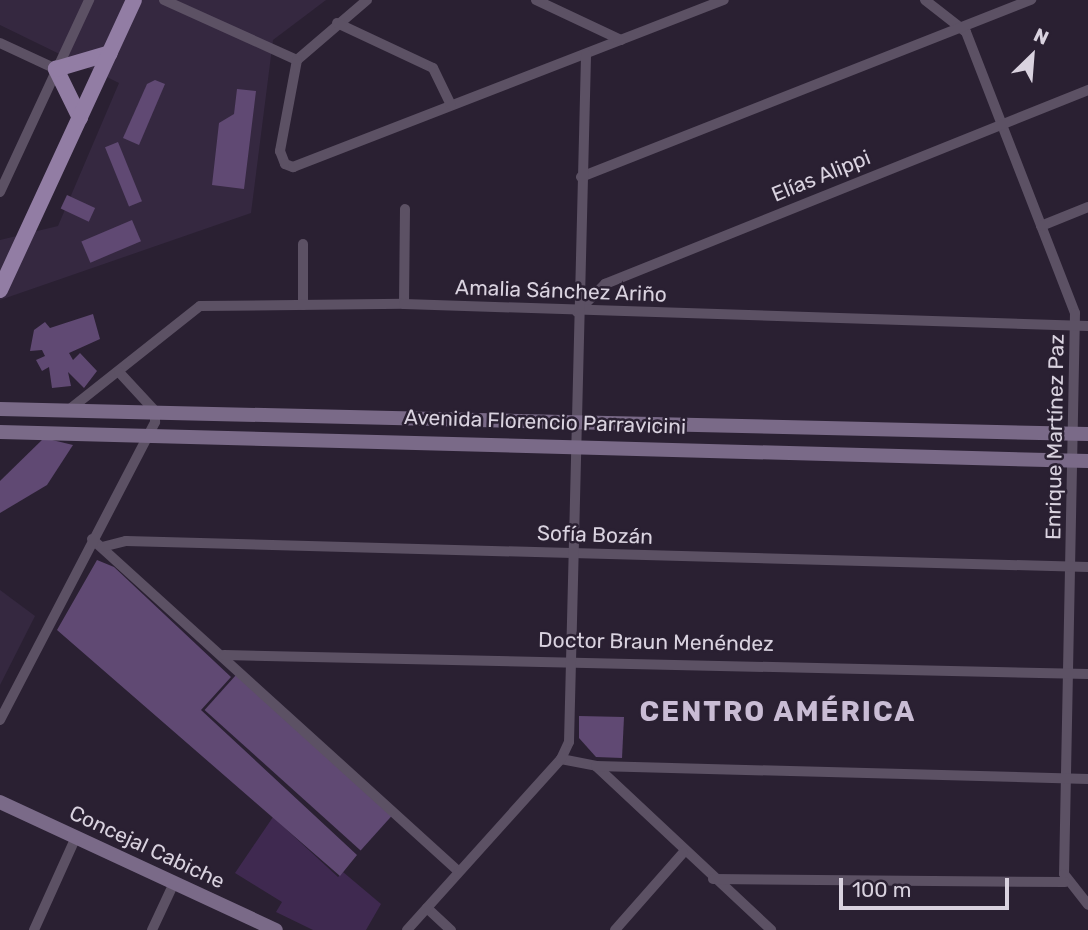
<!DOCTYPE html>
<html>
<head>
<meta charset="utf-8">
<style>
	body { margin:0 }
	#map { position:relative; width:1088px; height:930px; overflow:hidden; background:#2a2032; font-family:Rubik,sans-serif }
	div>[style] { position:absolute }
	.built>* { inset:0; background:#352840 }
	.green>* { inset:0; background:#3f2950 }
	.building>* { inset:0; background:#604973; transform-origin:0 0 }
	.minor>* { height:10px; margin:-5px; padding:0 5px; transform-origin:5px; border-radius:5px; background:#5c5164 }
	.secondary>* { height:14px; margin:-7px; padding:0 7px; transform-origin:7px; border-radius:7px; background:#7a6a88 }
	.primary>* { height:16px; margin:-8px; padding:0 8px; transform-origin:8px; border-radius:8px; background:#927da4 }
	span { translate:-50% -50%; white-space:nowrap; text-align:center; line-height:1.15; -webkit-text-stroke:5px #2a2032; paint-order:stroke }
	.street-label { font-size:21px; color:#d9d2df }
	.district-label { font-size:28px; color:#c9bcd4; font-weight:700; letter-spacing:2px }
	.north { position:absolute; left:997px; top:21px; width:70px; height:70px; -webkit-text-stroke:5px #2a2032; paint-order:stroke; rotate:25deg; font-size:19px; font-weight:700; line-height:28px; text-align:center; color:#d9d2df }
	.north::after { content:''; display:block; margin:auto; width:24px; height:32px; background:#d9d2df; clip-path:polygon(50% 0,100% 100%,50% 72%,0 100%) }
	.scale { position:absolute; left:839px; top:878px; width:170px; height:32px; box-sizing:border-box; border:4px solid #d9d2df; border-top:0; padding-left:9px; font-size:21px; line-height:24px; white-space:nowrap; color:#d9d2df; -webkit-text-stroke:5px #2a2032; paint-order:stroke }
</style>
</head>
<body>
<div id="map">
	<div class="built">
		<i style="clip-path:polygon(0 0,326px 0,273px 40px,251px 213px,0 300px,0 240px,58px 226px,119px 83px,0 25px)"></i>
		<i style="clip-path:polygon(0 590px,35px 616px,0 685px)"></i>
	</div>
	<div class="green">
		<i style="clip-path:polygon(273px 817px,338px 877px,343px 872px,381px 904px,366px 930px,313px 930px,276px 912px,282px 902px,235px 873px)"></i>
	</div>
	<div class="building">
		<i style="clip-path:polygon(155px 80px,165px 84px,139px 145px,123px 138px,147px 84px)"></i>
		<i style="clip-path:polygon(237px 89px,256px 91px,244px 189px,212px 185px,219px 123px,234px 114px)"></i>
		<i style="left:118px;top:142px;width:64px;height:14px;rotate:68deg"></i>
		<i style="left:67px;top:195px;width:31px;height:15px;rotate:25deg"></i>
		<i style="left:132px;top:220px;width:23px;height:55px;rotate:67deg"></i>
		<i style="clip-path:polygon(93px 314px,100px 339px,69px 353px,73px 360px,80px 353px,97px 371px,84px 388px,68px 372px,71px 386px,52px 388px,49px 367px,42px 371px,36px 360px,45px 356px,42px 350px,30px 351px,34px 330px,45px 322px,50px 328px)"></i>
		<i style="clip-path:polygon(44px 438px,73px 445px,47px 485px,0 513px,0 481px)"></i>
		<i style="clip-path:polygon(97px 560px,114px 567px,231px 677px,201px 710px,357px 855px,340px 876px,57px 630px)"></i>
		<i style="left:236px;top:675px;width:210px;height:47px;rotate:42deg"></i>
		<i style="clip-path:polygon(579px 716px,624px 717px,622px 758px,596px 757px,579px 738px)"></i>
	</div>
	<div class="minor">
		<i style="left:164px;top:0;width:146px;rotate:24.3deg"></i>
		<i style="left:367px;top:0;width:92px;rotate:139.4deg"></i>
		<i style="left:297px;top:60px;width:93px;rotate:100.6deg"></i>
		<i style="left:280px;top:151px;width:14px;rotate:69deg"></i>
		<i style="left:285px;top:164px;width:9px;rotate:21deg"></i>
		<i style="left:293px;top:167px;width:462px;rotate:-21.2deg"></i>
		<i style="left:536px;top:0;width:94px;rotate:25.2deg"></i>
		<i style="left:925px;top:0;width:52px;rotate:38deg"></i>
		<i style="left:966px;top:32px;width:301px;rotate:68.8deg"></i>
		<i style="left:1075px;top:313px;width:561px;rotate:91.12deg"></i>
		<i style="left:1064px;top:874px;width:39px;rotate:52deg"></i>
		<i style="left:337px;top:23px;width:106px;rotate:25.1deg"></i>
		<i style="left:433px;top:68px;width:41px;rotate:64.1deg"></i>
		<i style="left:0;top:43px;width:62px;rotate:24.9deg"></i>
		<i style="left:581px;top:177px;width:484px;rotate:-21.5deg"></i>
		<i style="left:0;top:192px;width:212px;rotate:-65.1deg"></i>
		<i style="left:1041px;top:226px;width:51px;rotate:-22deg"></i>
		<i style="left:303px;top:244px;width:61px;rotate:90deg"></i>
		<i style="left:404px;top:304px;width:95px;rotate:-89.4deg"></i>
		<i style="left:577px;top:312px;width:40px;rotate:-45deg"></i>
		<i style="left:605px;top:284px;width:521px;rotate:-21.88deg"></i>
		<i style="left:70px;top:409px;width:166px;rotate:-38.4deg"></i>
		<i style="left:200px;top:306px;width:204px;rotate:-0.6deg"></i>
		<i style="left:404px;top:304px;width:684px;rotate:1.84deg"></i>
		<i style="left:92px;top:539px;width:494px;rotate:42.2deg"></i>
		<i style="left:102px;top:547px;width:25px;rotate:-14deg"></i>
		<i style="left:126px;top:541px;width:962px;rotate:1.55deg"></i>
		<i style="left:224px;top:655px;width:864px;rotate:1.26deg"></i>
		<i style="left:0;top:720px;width:336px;rotate:-62.5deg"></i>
		<i style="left:155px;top:422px;width:11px;rotate:-90deg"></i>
		<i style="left:155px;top:411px;width:53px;rotate:-132.7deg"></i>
		<i style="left:561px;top:759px;width:36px;rotate:11deg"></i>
		<i style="left:596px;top:766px;width:240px;rotate:43.1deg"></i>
		<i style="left:596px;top:766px;width:492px;rotate:1.5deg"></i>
		<i style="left:713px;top:879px;width:352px;rotate:0.5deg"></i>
		<i style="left:427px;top:908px;width:33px;rotate:43deg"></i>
		<i style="left:34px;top:930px;width:102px;rotate:-65.7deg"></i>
		<i style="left:152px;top:930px;width:52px;rotate:-64.9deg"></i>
		<i style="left:407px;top:930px;width:230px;rotate:-48deg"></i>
		<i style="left:561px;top:759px;width:19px;rotate:-65deg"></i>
		<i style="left:569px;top:742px;width:688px;rotate:-88.58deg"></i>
		<i style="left:615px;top:930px;width:103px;rotate:-48.6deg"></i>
	</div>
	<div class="secondary">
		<i style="left:0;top:409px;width:1088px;rotate:1.32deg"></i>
		<i style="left:0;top:432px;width:1088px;rotate:1.53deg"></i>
		<i style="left:0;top:802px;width:304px;rotate:24.9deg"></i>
	</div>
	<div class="primary">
		<i style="left:80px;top:118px;width:55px;rotate:-116.1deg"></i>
		<i style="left:56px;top:69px;width:56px;rotate:-16.5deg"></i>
		<i style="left:0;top:290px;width:319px;rotate:-65.2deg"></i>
	</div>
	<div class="street-label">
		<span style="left:821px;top:176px;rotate:-22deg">Elías Alippi</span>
		<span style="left:561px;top:291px;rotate:2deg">Amalia Sánchez Ariño</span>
		<span style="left:545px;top:422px;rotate:2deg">Avenida Florencio Parravicini</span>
		<span style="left:1055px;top:437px;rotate:-89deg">Enrique Martínez Paz</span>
		<span style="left:595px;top:535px;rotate:2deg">Sofía Bozán</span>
		<span style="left:656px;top:642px;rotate:1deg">Doctor Braun Menéndez</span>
		<span style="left:147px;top:847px;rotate:25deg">Concejal Cabiche</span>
	</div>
	<div class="district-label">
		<span style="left:778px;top:712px">CENTRO AMÉRICA</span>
	</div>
	<div class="north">N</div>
	<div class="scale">100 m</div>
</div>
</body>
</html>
